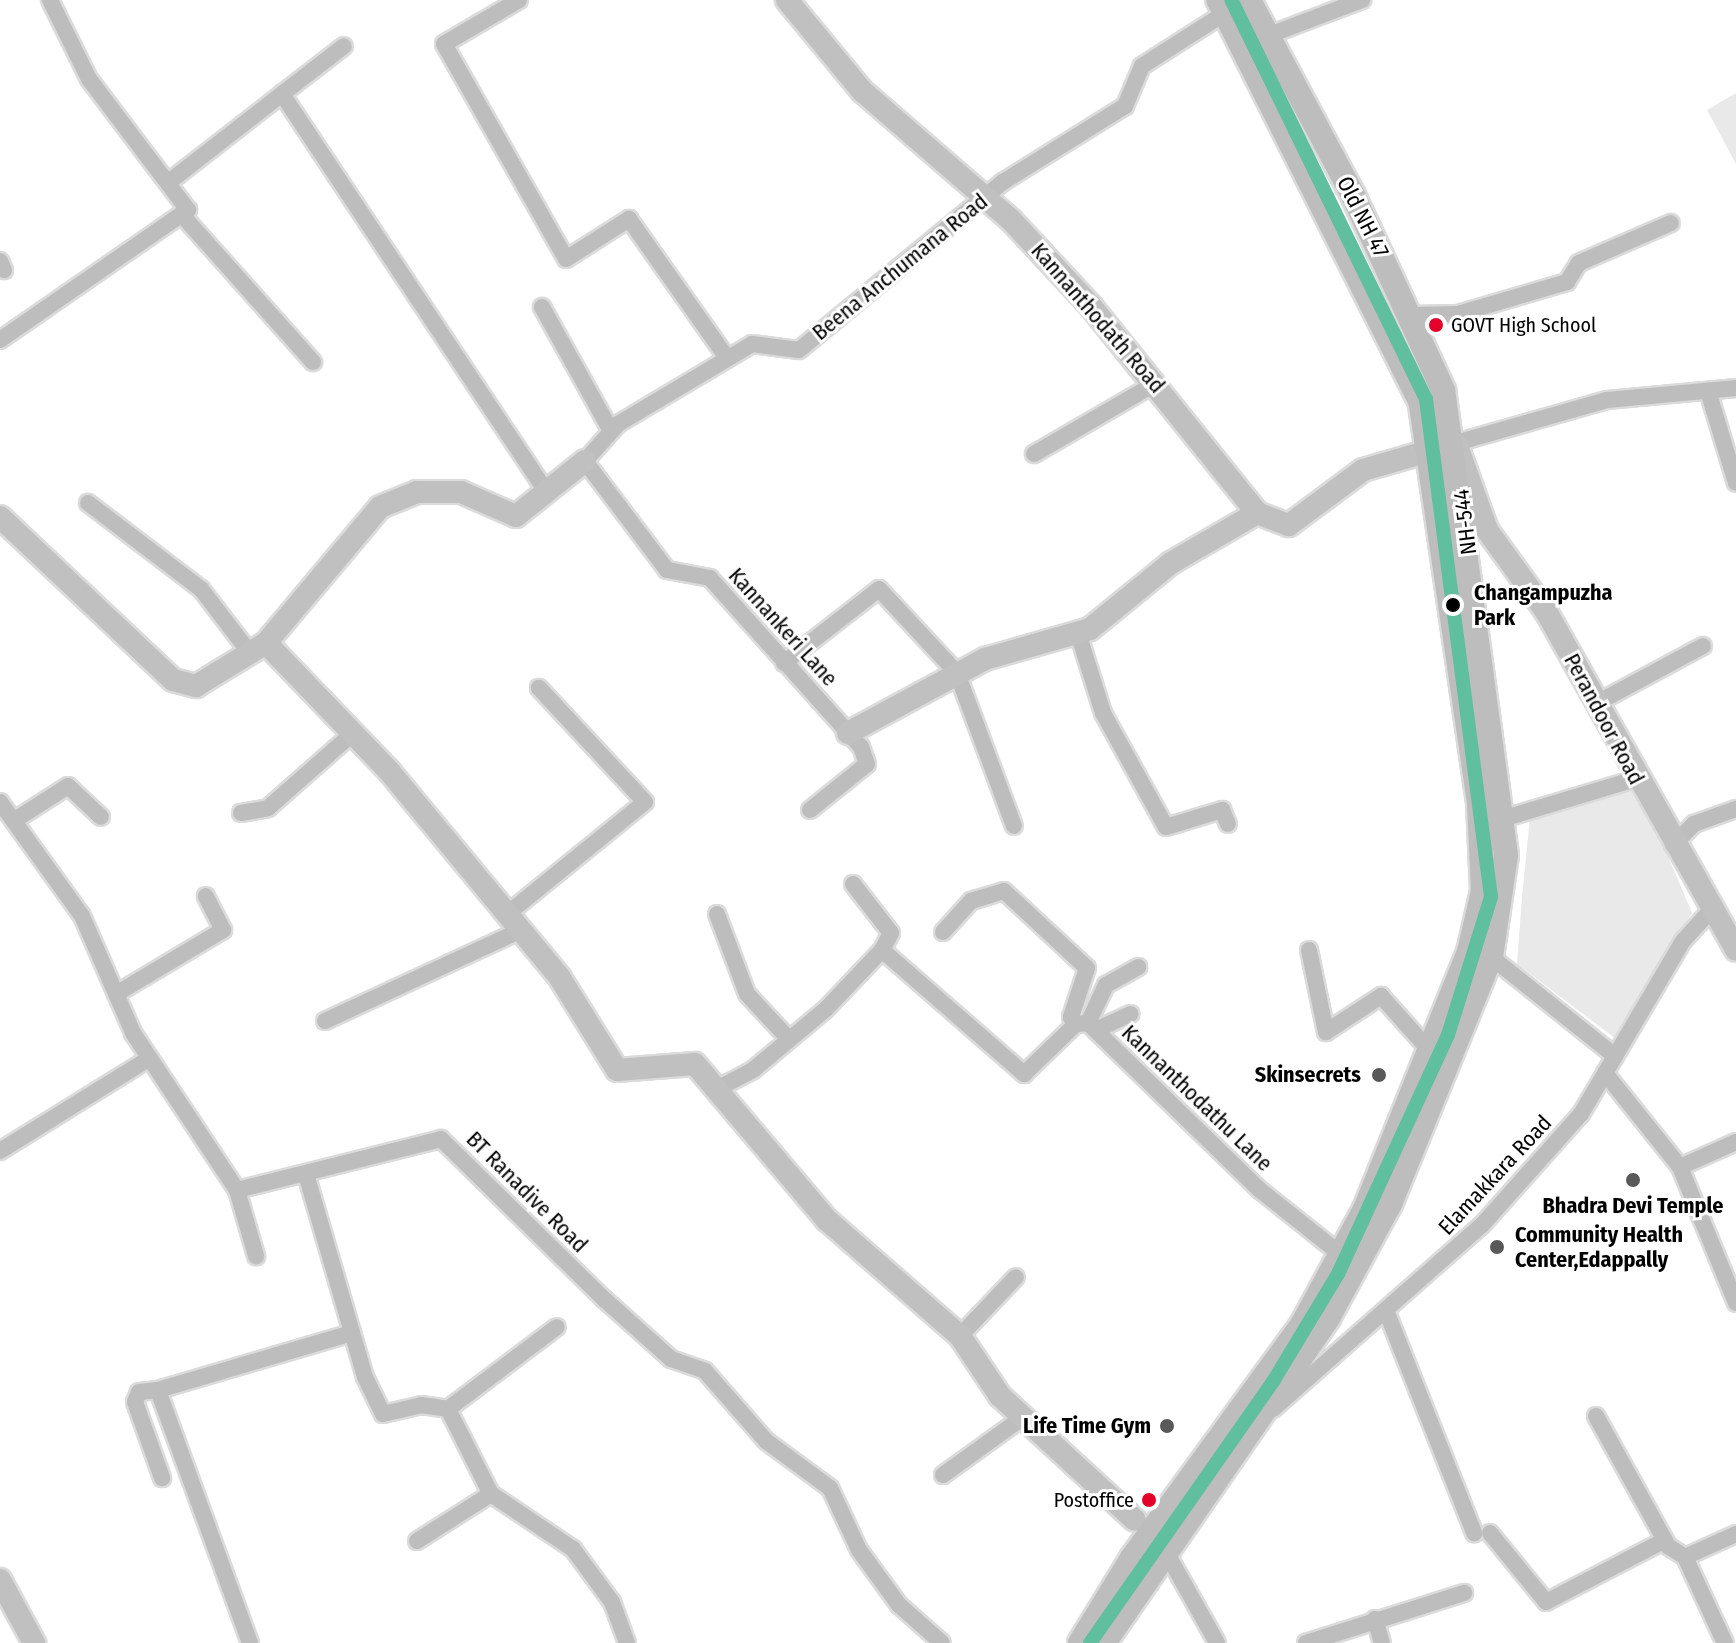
<!DOCTYPE html>
<html>
<head>
<meta charset="utf-8">
<style>
	body { margin:0 }
	#map { position:relative; width:1736px; height:1643px; overflow:hidden; background:#fff; font-family:"Fira Sans Condensed",sans-serif }
	div>[style] { position:absolute }
	.green>* { inset:0; background:#e9e9e9 }
	.roads { filter:drop-shadow(2px 0 #dbdbdb) drop-shadow(-2px 0 #dbdbdb) drop-shadow(0 2px #dbdbdb) drop-shadow(0 -2px #dbdbdb) }
	.street>* { height:16px; margin:-8px; padding:0 8px; transform-origin:8px; border-radius:8px; background:#bdbdbd }
	.secondary>* { height:22px; margin:-11px; padding:0 11px; transform-origin:11px; border-radius:11px; background:#c0c0c0 }
	.primary>* { height:24px; margin:-12px; padding:0 12px; transform-origin:12px; border-radius:12px; background:#bdbdbd }
	.metro-1>* { height:14px; margin:-7px; padding:0 7px; transform-origin:7px; border-radius:7px; background:#5fbf9f }
	.dots>* { width:22px; height:22px; translate:-50% -50%; box-sizing:border-box; border:4px solid #fff; border-radius:50% }
	span { translate:-50% -50%; white-space:nowrap; text-align:center; line-height:1.15; -webkit-text-stroke:6px #fff; paint-order:stroke }
	.bus-label { font-size:20px; color:#000 }
	.left { translate:0 -50%; text-align:left }
	.right { translate:-100% -50%; text-align:right }
	.street-label { font-size:22px; color:#000 }
	.stop-label { font-size:22px; color:#000; font-weight:700 }
	.poi-label { font-size:22px; color:#000; font-weight:700 }
</style>
</head>
<body>
<div id="map">
	<div class="green">
		<i style="clip-path:polygon(1736px 93px,1736px 164px,1707px 110px)"></i>
		<i style="clip-path:polygon(1638px 785px,1692px 913px,1616px 1039px,1517px 964px,1522px 897px,1530px 817px)"></i>
	</div>
	<div class="roads">
		<div class="street">
			<i style="left:519px;top:0;width:87px;rotate:149.6deg"></i>
			<i style="left:444px;top:44px;width:247px;rotate:60.4deg"></i>
			<i style="left:566px;top:259px;width:75px;rotate:-32.4deg"></i>
			<i style="left:629px;top:219px;width:170px;rotate:54.8deg"></i>
			<i style="left:1267px;top:36px;width:102px;rotate:-20.8deg"></i>
			<i style="left:282px;top:94px;width:78px;rotate:-37.7deg"></i>
			<i style="left:169px;top:182px;width:143px;rotate:-37.9deg"></i>
			<i style="left:282px;top:94px;width:475px;rotate:56.4deg"></i>
			<i style="left:182px;top:215px;width:197px;rotate:48.3deg"></i>
			<i style="left:0;top:261px;width:10px;rotate:66deg"></i>
			<i style="left:542px;top:307px;width:142px;rotate:60.9deg"></i>
			<i style="left:1411px;top:315px;width:47px;rotate:-1.2deg"></i>
			<i style="left:1458px;top:314px;width:114px;rotate:-16.4deg"></i>
			<i style="left:1567px;top:282px;width:22px;rotate:-58deg"></i>
			<i style="left:1579px;top:263px;width:100px;rotate:-23.5deg"></i>
			<i style="left:0;top:340px;width:229px;rotate:-34.7deg"></i>
			<i style="left:188px;top:210px;width:164px;rotate:-127.1deg"></i>
			<i style="left:89px;top:79px;width:88px;rotate:-116.3deg"></i>
			<i style="left:1708px;top:391px;width:96px;rotate:73.1deg"></i>
			<i style="left:1456px;top:443px;width:157px;rotate:-15.9deg"></i>
			<i style="left:1607px;top:400px;width:130px;rotate:-5.3deg"></i>
			<i style="left:1034px;top:454px;width:141px;rotate:-30.2deg"></i>
			<i style="left:88px;top:503px;width:142px;rotate:37.3deg"></i>
			<i style="left:201px;top:589px;width:81px;rotate:52.6deg"></i>
			<i style="left:1078px;top:633px;width:84px;rotate:72.6deg"></i>
			<i style="left:1103px;top:713px;width:130px;rotate:61.1deg"></i>
			<i style="left:1166px;top:827px;width:59px;rotate:-16.9deg"></i>
			<i style="left:1222px;top:810px;width:15px;rotate:67deg"></i>
			<i style="left:784px;top:663px;width:120px;rotate:-37.9deg"></i>
			<i style="left:879px;top:589px;width:115px;rotate:47.1deg"></i>
			<i style="left:957px;top:673px;width:163px;rotate:69.6deg"></i>
			<i style="left:1599px;top:702px;width:118px;rotate:-28.3deg"></i>
			<i style="left:0;top:802px;width:140px;rotate:54.3deg"></i>
			<i style="left:82px;top:916px;width:128px;rotate:66.4deg"></i>
			<i style="left:133px;top:1033px;width:188px;rotate:56.5deg"></i>
			<i style="left:237px;top:1190px;width:210px;rotate:-14deg"></i>
			<i style="left:441px;top:1139px;width:228px;rotate:44.5deg"></i>
			<i style="left:604px;top:1299px;width:90px;rotate:41.8deg"></i>
			<i style="left:671px;top:1359px;width:36px;rotate:19deg"></i>
			<i style="left:705px;top:1371px;width:93px;rotate:48.9deg"></i>
			<i style="left:766px;top:1441px;width:79px;rotate:36.3deg"></i>
			<i style="left:830px;top:1488px;width:68px;rotate:64.9deg"></i>
			<i style="left:859px;top:1550px;width:68px;rotate:54deg"></i>
			<i style="left:899px;top:1605px;width:57px;rotate:41.5deg"></i>
			<i style="left:810px;top:810px;width:73px;rotate:-38.9deg"></i>
			<i style="left:867px;top:764px;width:18px;rotate:-109deg"></i>
			<i style="left:861px;top:747px;width:227px;rotate:-131.8deg"></i>
			<i style="left:710px;top:578px;width:44px;rotate:-169.5deg"></i>
			<i style="left:667px;top:570px;width:136px;rotate:-127deg"></i>
			<i style="left:585px;top:461px;width:50px;rotate:-48.3deg"></i>
			<i style="left:618px;top:424px;width:156px;rotate:-30.8deg"></i>
			<i style="left:752px;top:344px;width:47px;rotate:7.3deg"></i>
			<i style="left:799px;top:350px;width:264px;rotate:-39.5deg"></i>
			<i style="left:1003px;top:182px;width:144px;rotate:-31.9deg"></i>
			<i style="left:1125px;top:106px;width:43px;rotate:-67deg"></i>
			<i style="left:1142px;top:66px;width:98px;rotate:-32.6deg"></i>
			<i style="left:241px;top:813px;width:27px;rotate:-10deg"></i>
			<i style="left:268px;top:808px;width:112px;rotate:-41.4deg"></i>
			<i style="left:1502px;top:819px;width:139px;rotate:-16.7deg"></i>
			<i style="left:15px;top:820px;width:63px;rotate:-32.7deg"></i>
			<i style="left:68px;top:786px;width:45px;rotate:43.2deg"></i>
			<i style="left:1673px;top:845px;width:30px;rotate:-45deg"></i>
			<i style="left:1694px;top:824px;width:45px;rotate:-19.7deg"></i>
			<i style="left:717px;top:914px;width:85px;rotate:69.4deg"></i>
			<i style="left:747px;top:994px;width:59px;rotate:47.1deg"></i>
			<i style="left:506px;top:915px;width:179px;rotate:-39.1deg"></i>
			<i style="left:645px;top:802px;width:156px;rotate:-132.9deg"></i>
			<i style="left:943px;top:932px;width:42px;rotate:-47.9deg"></i>
			<i style="left:971px;top:901px;width:34px;rotate:-17deg"></i>
			<i style="left:1004px;top:891px;width:113px;rotate:42.9deg"></i>
			<i style="left:1087px;top:968px;width:52px;rotate:108.1deg"></i>
			<i style="left:1071px;top:1017px;width:9px;rotate:54deg"></i>
			<i style="left:882px;top:950px;width:189px;rotate:41.1deg"></i>
			<i style="left:1024px;top:1074px;width:72px;rotate:-43.9deg"></i>
			<i style="left:1076px;top:1024px;width:12px;rotate:-5deg"></i>
			<i style="left:1088px;top:1023px;width:240px;rotate:44.2deg"></i>
			<i style="left:1260px;top:1190px;width:101px;rotate:38.6deg"></i>
			<i style="left:1309px;top:950px;width:84px;rotate:78.3deg"></i>
			<i style="left:1326px;top:1032px;width:66px;rotate:-33.2deg"></i>
			<i style="left:1381px;top:996px;width:74px;rotate:48.3deg"></i>
			<i style="left:1491px;top:957px;width:159px;rotate:38.6deg"></i>
			<i style="left:116px;top:994px;width:125px;rotate:-30.9deg"></i>
			<i style="left:223px;top:930px;width:38px;rotate:-117deg"></i>
			<i style="left:325px;top:1021px;width:214px;rotate:-24.9deg"></i>
			<i style="left:1088px;top:1023px;width:42px;rotate:-64.7deg"></i>
			<i style="left:1106px;top:985px;width:37px;rotate:-29deg"></i>
			<i style="left:1096px;top:1030px;width:38px;rotate:-25deg"></i>
			<i style="left:1605px;top:1073px;width:120px;rotate:51.4deg"></i>
			<i style="left:1680px;top:1167px;width:61px;rotate:-24.1deg"></i>
			<i style="left:717px;top:1089px;width:41px;rotate:-27.8deg"></i>
			<i style="left:753px;top:1070px;width:95px;rotate:-39.9deg"></i>
			<i style="left:826px;top:1009px;width:81px;rotate:-46.5deg"></i>
			<i style="left:882px;top:950px;width:19px;rotate:-62deg"></i>
			<i style="left:891px;top:933px;width:62px;rotate:-127.8deg"></i>
			<i style="left:0;top:1151px;width:176px;rotate:-31.8deg"></i>
			<i style="left:1680px;top:1167px;width:147px;rotate:67.6deg"></i>
			<i style="left:306px;top:1174px;width:211px;rotate:73.8deg"></i>
			<i style="left:365px;top:1377px;width:41px;rotate:64.1deg"></i>
			<i style="left:383px;top:1414px;width:39px;rotate:-13deg"></i>
			<i style="left:421px;top:1405px;width:27px;rotate:8deg"></i>
			<i style="left:448px;top:1409px;width:95px;rotate:63.2deg"></i>
			<i style="left:491px;top:1494px;width:99px;rotate:33.9deg"></i>
			<i style="left:573px;top:1549px;width:66px;rotate:53.7deg"></i>
			<i style="left:612px;top:1602px;width:44px;rotate:69.9deg"></i>
			<i style="left:237px;top:1190px;width:69px;rotate:73.9deg"></i>
			<i style="left:1387px;top:1313px;width:237px;rotate:68.4deg"></i>
			<i style="left:960px;top:1336px;width:81px;rotate:-46.5deg"></i>
			<i style="left:158px;top:1390px;width:19px;rotate:174deg"></i>
			<i style="left:139px;top:1392px;width:11px;rotate:112deg"></i>
			<i style="left:135px;top:1402px;width:81px;rotate:70.4deg"></i>
			<i style="left:448px;top:1409px;width:136px;rotate:-37deg"></i>
			<i style="left:1273px;top:1409px;width:278px;rotate:-41.4deg"></i>
			<i style="left:1482px;top:1225px;width:149px;rotate:-48.3deg"></i>
			<i style="left:1581px;top:1114px;width:201px;rotate:-59.5deg"></i>
			<i style="left:1683px;top:941px;width:42px;rotate:-47.9deg"></i>
			<i style="left:1596px;top:1416px;width:149px;rotate:61deg"></i>
			<i style="left:1668px;top:1546px;width:20px;rotate:33deg"></i>
			<i style="left:943px;top:1475px;width:97px;rotate:-35.8deg"></i>
			<i style="left:1490px;top:1533px;width:89px;rotate:50.9deg"></i>
			<i style="left:1546px;top:1602px;width:134px;rotate:-27.5deg"></i>
			<i style="left:417px;top:1541px;width:88px;rotate:-32.4deg"></i>
			<i style="left:1166px;top:1552px;width:104px;rotate:60.7deg"></i>
			<i style="left:1685px;top:1557px;width:95px;rotate:65.1deg"></i>
			<i style="left:1685px;top:1557px;width:56px;rotate:-24.3deg"></i>
			<i style="left:1375px;top:1619px;width:25px;rotate:74deg"></i>
			<i style="left:250px;top:1643px;width:269px;rotate:-110deg"></i>
			<i style="left:158px;top:1390px;width:202px;rotate:-16.4deg"></i>
			<i style="left:1306px;top:1643px;width:166px;rotate:-17.6deg"></i>
		</div>
		<div class="secondary">
			<i style="left:787px;top:0;width:118px;rotate:50.5deg"></i>
			<i style="left:862px;top:91px;width:197px;rotate:40.9deg"></i>
			<i style="left:1011px;top:220px;width:116px;rotate:47.1deg"></i>
			<i style="left:1090px;top:305px;width:267px;rotate:51.2deg"></i>
			<i style="left:1257px;top:513px;width:34px;rotate:21deg"></i>
			<i style="left:1289px;top:525px;width:92px;rotate:-36.6deg"></i>
			<i style="left:1363px;top:470px;width:69px;rotate:-16.1deg"></i>
			<i style="left:1457px;top:446px;width:89px;rotate:70.3deg"></i>
			<i style="left:1487px;top:530px;width:102px;rotate:54.1deg"></i>
			<i style="left:1547px;top:613px;width:386px;rotate:60.7deg"></i>
			<i style="left:0;top:517px;width:238px;rotate:43.3deg"></i>
			<i style="left:173px;top:680px;width:24px;rotate:15deg"></i>
			<i style="left:196px;top:686px;width:82px;rotate:-31.6deg"></i>
			<i style="left:266px;top:643px;width:177px;rotate:-50deg"></i>
			<i style="left:380px;top:507px;width:40px;rotate:-22deg"></i>
			<i style="left:417px;top:492px;width:44px"></i>
			<i style="left:461px;top:492px;width:60px;rotate:23.6deg"></i>
			<i style="left:516px;top:516px;width:88px;rotate:-38.6deg"></i>
			<i style="left:266px;top:643px;width:178px;rotate:46.1deg"></i>
			<i style="left:389px;top:771px;width:268px;rotate:50.4deg"></i>
			<i style="left:560px;top:978px;width:108px;rotate:58.2deg"></i>
			<i style="left:617px;top:1070px;width:78px;rotate:-4.4deg"></i>
			<i style="left:695px;top:1064px;width:204px;rotate:49.8deg"></i>
			<i style="left:827px;top:1220px;width:176px;rotate:41.1deg"></i>
			<i style="left:960px;top:1336px;width:72px;rotate:56.3deg"></i>
			<i style="left:1000px;top:1396px;width:183px;rotate:42.6deg"></i>
			<i style="left:848px;top:733px;width:156px;rotate:-28.4deg"></i>
			<i style="left:985px;top:659px;width:109px;rotate:-15.9deg"></i>
			<i style="left:1090px;top:629px;width:104px;rotate:-39.2deg"></i>
			<i style="left:1171px;top:563px;width:99px;rotate:-30.2deg"></i>
			<i style="left:0;top:1580px;width:72px;rotate:61.6deg"></i>
		</div>
		<div class="primary">
			<i style="left:1080px;top:1643px;width:100px;rotate:-58.5deg"></i>
			<i style="left:1132px;top:1558px;width:288px;rotate:-53.9deg"></i>
			<i style="left:1302px;top:1325px;width:132px;rotate:-61.5deg"></i>
			<i style="left:1365px;top:1209px;width:277px;rotate:-68deg"></i>
			<i style="left:1469px;top:952px;width:63px;rotate:-77.1deg"></i>
			<i style="left:1483px;top:891px;width:88px;rotate:-92.6deg"></i>
			<i style="left:1479px;top:803px;width:406px;rotate:-98.3deg"></i>
			<i style="left:1420px;top:401px;width:449px;rotate:-116.7deg"></i>
			<i style="left:1104px;top:1643px;width:395px;rotate:-55.4deg"></i>
			<i style="left:1328px;top:1318px;width:130px;rotate:-61.5deg"></i>
			<i style="left:1390px;top:1204px;width:267px;rotate:-67.8deg"></i>
			<i style="left:1491px;top:957px;width:103px;rotate:-81.6deg"></i>
			<i style="left:1506px;top:855px;width:469px;rotate:-97.7deg"></i>
			<i style="left:1443px;top:390px;width:213px;rotate:-114.8deg"></i>
			<i style="left:1354px;top:197px;width:223px;rotate:-118.1deg"></i>
		</div>
	</div>
	<div class="metro-1">
		<i style="left:1090px;top:1643px;width:321px;rotate:-55deg"></i>
		<i style="left:1274px;top:1380px;width:124px;rotate:-58.9deg"></i>
		<i style="left:1338px;top:1274px;width:263px;rotate:-65.3deg"></i>
		<i style="left:1448px;top:1035px;width:145px;rotate:-72.7deg"></i>
		<i style="left:1491px;top:897px;width:502px;rotate:-97.44deg"></i>
		<i style="left:1426px;top:399px;width:444px;rotate:-116deg"></i>
	</div>
	<div class="dots">
		<i style="left:1436px;top:325px;background:#e4002b"></i>
		<i style="left:1453px;top:605px;background:#000"></i>
		<i style="left:1379px;top:1075px;background:#595959"></i>
		<i style="left:1633px;top:1180px;background:#595959"></i>
		<i style="left:1497px;top:1247px;background:#595959"></i>
		<i style="left:1167px;top:1426px;background:#595959"></i>
		<i style="left:1149px;top:1500px;background:#e4002b"></i>
	</div>
	<div class="bus-label">
		<span class="left" style="left:1451px;top:325px">GOVT High School</span>
		<span class="right" style="left:1134px;top:1500px">Postoffice</span>
	</div>
	<div class="street-label">
		<span style="left:1363px;top:217px;rotate:63deg">Old NH 47</span>
		<span style="left:900px;top:267px;rotate:-39deg">Beena Anchumana Road</span>
		<span style="left:1098px;top:318px;rotate:49deg">Kannanthodath Road</span>
		<span style="left:1465px;top:522px;rotate:-97deg">NH-544</span>
		<span style="left:783px;top:627px;rotate:48deg">Kannankeri Lane</span>
		<span style="left:1604px;top:719px;rotate:62deg">Perandoor Road</span>
		<span style="left:1197px;top:1098px;rotate:44deg">Kannanthodathu Lane</span>
		<span style="left:1495px;top:1175px;rotate:-47deg">Elamakkara Road</span>
		<span style="left:527px;top:1192px;rotate:45deg">BT Ranadive Road</span>
	</div>
	<div class="stop-label">
		<span class="left" style="left:1474px;top:605px">Changampuzha<br>Park</span>
	</div>
	<div class="poi-label">
		<span class="right" style="left:1361px;top:1075px">Skinsecrets</span>
		<span style="left:1633px;top:1206px">Bhadra Devi Temple</span>
		<span class="left" style="left:1515px;top:1247px">Community Health<br>Center,Edappally</span>
		<span class="right" style="left:1151px;top:1426px">Life Time Gym</span>
	</div>
</div>
</body>
</html>
